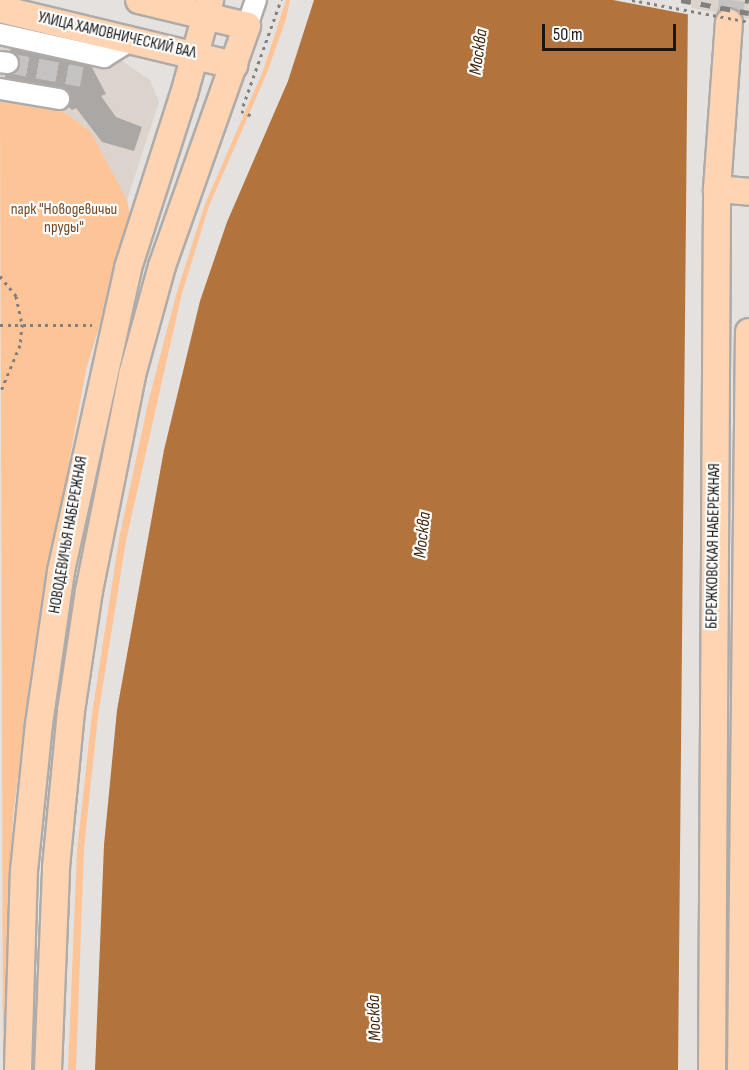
<!DOCTYPE html>
<html>
<head>
<meta charset="utf-8">
<style>
	body { margin:0 }
	#map { position:relative; width:749px; height:1070px; overflow:hidden; background:#e4e1df; font-family:"Sofia Sans Condensed",sans-serif }
	div>[style] { position:absolute }
	.built>* { inset:0; background:#dcd3cc }
	.green>* { inset:0; background:#fcc497 }
	.water>* { inset:0; background:#b3733c }
	.pier>* { inset:0; background:#e4e1df }
	.building>* { inset:0; background:#aaa7a5 }
	.minor-tunnel>* { height:20px; margin-top:-10px; transform-origin:0; background:repeating-linear-gradient(90deg,#c5c3c1 0 20px,transparent 0 30px) }
	.major-tunnel>* { height:26px; margin-top:-13px; transform-origin:0; background:repeating-linear-gradient(90deg,#c5c3c1 0 26px,transparent 0 39px) }
	.path>* { height:3px; margin-top:-1.5px; transform-origin:0; background:repeating-linear-gradient(90deg,#82807e 0 3px,transparent 0 7.5px) }
	.roads { filter:drop-shadow(2px 0 #aeaba9) drop-shadow(-2px 0 #aeaba9) drop-shadow(0 2px #aeaba9) drop-shadow(0 -2px #aeaba9) }
	.minor>* { height:20px; margin:-10px; padding:0 10px; transform-origin:10px; border-radius:10px; background:#fff }
	.major>* { height:26px; margin:-13px; padding:0 13px; transform-origin:13px; border-radius:13px; background:#fed4b2 }
	.rail>* { height:4.5px; margin-top:-2.25px; transform-origin:0; background:repeating-linear-gradient(90deg,#82807e 0 10px,transparent 0 20px) }
	.path-bridge>* { height:3px; margin-top:-1.5px; transform-origin:0; background:repeating-linear-gradient(90deg,#82807e 0 3px,transparent 0 7.5px) }
	span { translate:-50% -50%; white-space:nowrap; text-align:center; line-height:1.15; -webkit-text-stroke:4.5px #fff; paint-order:stroke }
	.street-label { font-size:16px; color:#181716 }
	.park-label { font-size:16px; color:#774a22 }
	.water-label { font-size:18px; color:#452a12; font-style:italic }
	.scale { position:absolute; left:542px; top:24px; width:134px; height:27px; box-sizing:border-box; border:3px solid #181716; border-top:0; padding-left:8px; font-size:18px; line-height:21px; white-space:nowrap; color:#181716; -webkit-text-stroke:4px #fff; paint-order:stroke }
</style>
</head>
<body>
<div id="map">
	<div class="built">
		<i style="clip-path:polygon(650px 0,749px 0,749px 19px)"></i>
		<i style="clip-path:polygon(0 28px,118px 58px,150px 80px,159px 102px,127px 200px,91px 132px,64px 112px,0 99px)"></i>
	</div>
	<div class="green">
		<i style="clip-path:polygon(286px 0,290px 0,286px 19px,267px 73px,209px 206px,181px 297px,126px 541px,98px 716px,84px 849px,76px 1070px,68px 1070px,77px 850px,92px 714px,119px 539px,148px 403px,176px 295px,205px 204px,263px 71px)"></i>
		<i style="clip-path:polygon(0 99px,64px 112px,91px 132px,127px 200px,131px 221px,86px 370px,33px 657px,13px 817px,3px 1070px)"></i>
	</div>
	<div class="water">
		<i style="clip-path:polygon(314px 0,688px 0,678px 1070px,95px 1070px,104px 845px,117px 710px,164px 450px,200px 301px,227px 222px,288px 81px)"></i>
	</div>
	<div class="pier">
		<i style="clip-path:polygon(613px 0,691px 0,691px 15px)"></i>
	</div>
	<div class="building">
		<i style="clip-path:polygon(12px 42px,87px 58px,106px 94px,101px 96px,116px 117px,142px 127px,134px 151px,102px 142px,76px 108px,72px 110px,58px 98px,3px 87px)"></i>
	</div>
	<div class="minor-tunnel">
		<i style="left:8px;top:63px;width:75px;rotate:10.7deg"></i>
	</div>
	<div class="major-tunnel">
		<i style="left:729px;top:22px;width:22px;rotate:-82deg"></i>
	</div>
	<div class="path">
		<i style="left:243px;top:106px;width:113px;rotate:-70.3deg"></i>
		<i style="left:241px;top:111px;width:14px;rotate:25deg"></i>
		<i style="left:0;top:276px;width:26px;rotate:51deg"></i>
		<i style="left:16px;top:296px;width:29px;rotate:78deg"></i>
		<i style="left:22px;top:324px;width:21px;rotate:95deg"></i>
		<i style="left:20px;top:345px;width:52px;rotate:112.6deg"></i>
		<i style="left:0;top:325px;width:92px"></i>
	</div>
	<div class="roads">
		<div class="minor">
			<i style="left:247px;top:26px;width:28px;rotate:-71deg"></i>
			<i style="left:0;top:34px;width:107px;rotate:12.5deg"></i>
			<i style="left:104px;top:57px;width:28px;rotate:-32deg"></i>
			<i style="left:128px;top:42px;width:11px;rotate:-5deg"></i>
			<i style="left:0;top:62px;width:8px;rotate:7deg"></i>
			<i style="left:0;top:89px;width:60px;rotate:9.6deg"></i>
		</div>
		<div class="major">
			<i style="left:0;top:9px;width:241px;rotate:13.5deg"></i>
			<i style="left:717px;top:189px;width:32px;rotate:5deg"></i>
			<i style="left:18px;top:1070px;width:199px;rotate:-88.3deg"></i>
			<i style="left:24px;top:871px;width:148px;rotate:-84.2deg"></i>
			<i style="left:39px;top:724px;width:155px;rotate:-81.8deg"></i>
			<i style="left:61px;top:571px;width:310px;rotate:-77.5deg"></i>
			<i style="left:128px;top:268px;width:183px;rotate:-72.2deg"></i>
			<i style="left:184px;top:94px;width:98px;rotate:-74.5deg"></i>
			<i style="left:48px;top:1070px;width:203px;rotate:-87.7deg"></i>
			<i style="left:56px;top:867px;width:157px;rotate:-84.5deg"></i>
			<i style="left:71px;top:711px;width:121px;rotate:-81.5deg"></i>
			<i style="left:89px;top:591px;width:220px;rotate:-78.7deg"></i>
			<i style="left:132px;top:375px;width:113px;rotate:-74.6deg"></i>
			<i style="left:162px;top:266px;width:255px;rotate:-70.5deg"></i>
			<i style="left:247px;top:26px;width:111px;rotate:-166.5deg"></i>
			<i style="left:712px;top:1070px;width:881px;rotate:-89.67deg"></i>
			<i style="left:717px;top:189px;width:167px;rotate:-85.9deg"></i>
			<i style="left:741px;top:1070px;width:738px;rotate:-89.38deg"></i>
		</div>
	</div>
	<div class="rail">
		<i style="left:681px;top:0;width:69px;rotate:10.8deg"></i>
		<i style="left:745px;top:0;width:4px;rotate:14deg"></i>
	</div>
	<div class="path-bridge">
		<i style="left:632px;top:0;width:119px;rotate:10.6deg"></i>
	</div>
	<div class="street-label">
		<span style="left:117px;top:36px;rotate:13deg">УЛИЦА ХАМОВНИЧЕСКИЙ ВАЛ</span>
		<span style="left:69px;top:535px;rotate:-80deg">НОВОДЕВИЧЬЯ НАБЕРЕЖНАЯ</span>
		<span style="left:714px;top:546px;rotate:-89deg">БЕРЕЖКОВСКАЯ НАБЕРЕЖНАЯ</span>
	</div>
	<div class="park-label">
		<span style="left:64px;top:219px">парк "Новодевичьи<br>пруды"</span>
	</div>
	<div class="water-label">
		<span style="left:479px;top:52px;rotate:-82deg">Москва</span>
		<span style="left:423px;top:535px;rotate:-84deg">Москва</span>
		<span style="left:375px;top:1018px;rotate:-92deg">Москва</span>
	</div>
	<div class="scale">50 m</div>
</div>
</body>
</html>
